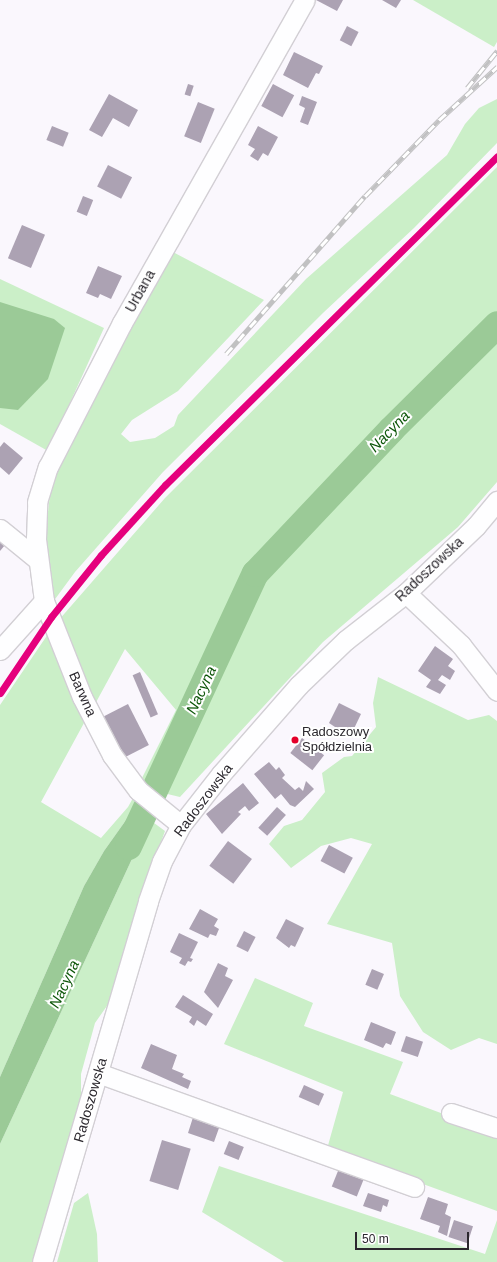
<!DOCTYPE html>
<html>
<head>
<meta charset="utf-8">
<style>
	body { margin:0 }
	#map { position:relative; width:497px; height:1262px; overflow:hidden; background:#faf7fd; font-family:Helvetica,sans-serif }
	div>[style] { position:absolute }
	.green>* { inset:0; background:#cbefc8 }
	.water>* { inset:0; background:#9bca97 }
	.river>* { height:27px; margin:-13.5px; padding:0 13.5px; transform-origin:13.5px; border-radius:13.5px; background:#9bca97 }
	.building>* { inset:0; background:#aca2b3; transform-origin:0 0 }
	.roads { filter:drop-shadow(1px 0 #d2cfd4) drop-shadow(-1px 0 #d2cfd4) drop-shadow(0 1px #d2cfd4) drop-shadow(0 -1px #d2cfd4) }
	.minor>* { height:19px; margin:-9.5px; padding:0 9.5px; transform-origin:9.5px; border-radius:9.5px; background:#fefeff }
	.rail>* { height:4.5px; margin-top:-2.25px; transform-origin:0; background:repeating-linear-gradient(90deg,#fff 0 9px,#c1c1c2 0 18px); box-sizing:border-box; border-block:1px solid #c1c1c2 }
	.rail-1>* { height:7px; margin:-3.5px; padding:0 3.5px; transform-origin:3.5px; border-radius:3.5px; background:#e5007d }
	.dots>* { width:11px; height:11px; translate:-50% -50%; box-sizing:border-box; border:2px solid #fff; border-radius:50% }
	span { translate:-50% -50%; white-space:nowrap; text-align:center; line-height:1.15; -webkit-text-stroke:4px #fff; paint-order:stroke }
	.bus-label { font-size:13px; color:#2b282e }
	.left { translate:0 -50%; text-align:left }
	.street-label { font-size:14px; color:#2b282e }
	.water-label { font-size:15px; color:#0d5609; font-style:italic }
	.scale { position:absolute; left:355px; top:1232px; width:114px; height:18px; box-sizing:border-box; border:2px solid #2b282e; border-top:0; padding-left:5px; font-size:12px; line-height:14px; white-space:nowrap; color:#2b282e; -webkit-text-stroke:3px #fff; paint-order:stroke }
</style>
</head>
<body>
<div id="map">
	<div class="green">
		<i style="clip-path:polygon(413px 0,497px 0,497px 42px,494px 47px)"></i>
		<i style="clip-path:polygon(497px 99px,497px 143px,414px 228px,324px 312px,163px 472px,75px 572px,50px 606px,46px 529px,51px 486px,61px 462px,171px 251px,264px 300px,178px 391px,132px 420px,121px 434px,130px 442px,155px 438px,174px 426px,178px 415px,306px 279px,447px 155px,465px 124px,479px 108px)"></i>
		<i style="clip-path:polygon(497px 167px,497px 318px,385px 427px,252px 570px,152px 786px,140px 782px,176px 710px,125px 649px,94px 706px,58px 621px,165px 498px)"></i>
		<i style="clip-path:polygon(0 279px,104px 328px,48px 451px,0 424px)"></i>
		<i style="clip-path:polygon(497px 332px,497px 482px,458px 527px,323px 642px,180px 797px,159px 792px,260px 577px,393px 433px)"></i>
		<i style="clip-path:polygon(48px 634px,84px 723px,41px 802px,101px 838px,128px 807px,133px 798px,136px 806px,104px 851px,84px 886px,0 1077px,0 705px)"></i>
		<i style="clip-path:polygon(378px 677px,468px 720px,489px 715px,497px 721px,497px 1044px,479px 1038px,451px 1050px,423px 1032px,400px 996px,392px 943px,327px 924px,372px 844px,351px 838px,321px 846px,291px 868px,269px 844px,284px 826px,302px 820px,325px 792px,322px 773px,344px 757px,352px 756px,376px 727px,373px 703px)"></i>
		<i style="clip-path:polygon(150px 820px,165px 831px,140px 900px,109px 1003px,95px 1023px,81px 1074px,81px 1104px,35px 1262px,0 1262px,0 1144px)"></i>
		<i style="clip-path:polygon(255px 978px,313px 1003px,304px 1026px,403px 1062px,390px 1094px,497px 1134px,497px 1211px,327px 1149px,343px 1092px,224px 1044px)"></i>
		<i style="clip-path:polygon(219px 1166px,485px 1254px,497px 1220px,497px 1262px,284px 1262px,202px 1212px)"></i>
		<i style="clip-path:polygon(88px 1193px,97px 1234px,98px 1262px,57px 1262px,74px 1203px)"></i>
	</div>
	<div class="water">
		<i style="clip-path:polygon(0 302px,54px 319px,65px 328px,48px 379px,18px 410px,0 408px)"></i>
		<i style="clip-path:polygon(136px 806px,150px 820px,0 1144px,0 1077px,84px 886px,104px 851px)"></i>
	</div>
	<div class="river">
		<i style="left:128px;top:846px;width:301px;rotate:-65.1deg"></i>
		<i style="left:255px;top:573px;width:198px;rotate:-46.6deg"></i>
		<i style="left:391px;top:429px;width:149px;rotate:-44.7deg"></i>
	</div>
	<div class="building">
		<i style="clip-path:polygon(316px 0,343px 0,337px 11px)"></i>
		<i style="clip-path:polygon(382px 0,401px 0,396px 8px)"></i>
		<i style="left:347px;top:26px;width:13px;height:16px;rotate:27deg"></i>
		<i style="clip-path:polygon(294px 52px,323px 66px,319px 74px,316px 73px,308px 88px,283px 75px)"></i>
		<i style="left:188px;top:84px;width:6px;height:11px;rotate:18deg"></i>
		<i style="left:273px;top:84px;width:24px;height:25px;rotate:28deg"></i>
		<i style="clip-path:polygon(109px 94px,138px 110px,129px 127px,113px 118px,102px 137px,89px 130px)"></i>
		<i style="clip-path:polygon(302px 96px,317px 102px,308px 125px,300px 122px,305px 108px,299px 105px)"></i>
		<i style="left:198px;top:102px;width:18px;height:37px;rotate:22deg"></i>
		<i style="left:52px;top:126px;width:18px;height:15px;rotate:22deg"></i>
		<i style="clip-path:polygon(258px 126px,278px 137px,268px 156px,263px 153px,258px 161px,250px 156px,255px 149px,248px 145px)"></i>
		<i style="left:108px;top:165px;width:27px;height:24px;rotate:27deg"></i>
		<i style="left:83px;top:196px;width:11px;height:17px;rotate:22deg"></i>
		<i style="left:22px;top:225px;width:25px;height:36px;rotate:23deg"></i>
		<i style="clip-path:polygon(98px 266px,122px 276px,111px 299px,100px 294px,98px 298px,86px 293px)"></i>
		<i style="clip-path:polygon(4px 442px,23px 458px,9px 475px,0 467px,0 447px)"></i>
		<i style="clip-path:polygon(0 542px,5px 545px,0 551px)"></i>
		<i style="clip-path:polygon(435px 646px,453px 659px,448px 666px,455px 671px,450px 680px,442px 675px,438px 680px,446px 685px,440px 694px,426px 687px,431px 680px,418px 671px)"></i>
		<i style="left:140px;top:672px;width:46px;height:8px;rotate:67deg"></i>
		<i style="clip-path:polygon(339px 703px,361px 714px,350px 737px,329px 723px)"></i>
		<i style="left:128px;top:704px;width:46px;height:28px;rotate:63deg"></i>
		<i style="left:302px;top:738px;width:28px;height:19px;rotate:38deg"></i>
		<i style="clip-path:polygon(269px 762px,276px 770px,279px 767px,285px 775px,282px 778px,295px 790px,299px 787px,303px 791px,306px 781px,314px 789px,295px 807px,290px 805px,281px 794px,275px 799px,254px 774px)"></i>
		<i style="clip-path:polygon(243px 783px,259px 803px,249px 811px,245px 806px,238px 812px,241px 814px,222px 834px,206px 814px)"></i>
		<i style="left:277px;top:807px;width:12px;height:28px;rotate:42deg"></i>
		<i style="left:228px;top:841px;width:30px;height:31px;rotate:37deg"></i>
		<i style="left:329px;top:845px;width:27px;height:18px;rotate:28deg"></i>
		<i style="clip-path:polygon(200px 909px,218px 919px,214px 926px,219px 929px,216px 936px,210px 934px,208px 938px,189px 929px)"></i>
		<i style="clip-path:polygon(286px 919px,304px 928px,295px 947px,291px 945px,289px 948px,276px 938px)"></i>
		<i style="left:244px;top:931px;width:13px;height:17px;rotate:27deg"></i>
		<i style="clip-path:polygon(179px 933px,198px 942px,190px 958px,193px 959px,191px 962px,188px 961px,185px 966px,179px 963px,182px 958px,170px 952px)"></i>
		<i style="clip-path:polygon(218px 963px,228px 968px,225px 976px,233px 980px,218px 1008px,204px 992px)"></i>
		<i style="left:372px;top:969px;width:13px;height:17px;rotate:23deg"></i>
		<i style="clip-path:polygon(183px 995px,213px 1014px,206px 1026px,197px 1020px,194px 1026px,189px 1022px,192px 1017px,175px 1007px)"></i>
		<i style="clip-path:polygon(371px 1022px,396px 1032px,391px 1045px,386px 1043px,383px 1048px,364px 1040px)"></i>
		<i style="left:406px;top:1036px;width:18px;height:16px;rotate:19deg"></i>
		<i style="clip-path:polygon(151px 1044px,177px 1055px,172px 1069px,184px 1074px,182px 1077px,191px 1081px,188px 1089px,141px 1068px)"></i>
		<i style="left:304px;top:1085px;width:22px;height:13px;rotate:24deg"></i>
		<i style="clip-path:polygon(195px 1111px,216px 1119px,214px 1126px,219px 1128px,214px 1142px,188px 1133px)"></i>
		<i style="left:162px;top:1140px;width:30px;height:43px;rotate:17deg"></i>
		<i style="left:229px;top:1141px;width:16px;height:14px;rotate:22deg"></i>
		<i style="left:340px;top:1166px;width:27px;height:22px;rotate:22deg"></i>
		<i style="clip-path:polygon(368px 1193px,389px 1200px,387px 1207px,383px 1205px,381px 1212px,363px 1206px)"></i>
		<i style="clip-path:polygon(428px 1197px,448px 1204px,445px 1214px,451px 1217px,447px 1236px,438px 1232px,440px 1226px,420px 1219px)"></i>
		<i style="left:454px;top:1220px;width:20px;height:18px;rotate:18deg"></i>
	</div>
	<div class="roads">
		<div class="minor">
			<i style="left:0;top:529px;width:49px;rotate:39.2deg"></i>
			<i style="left:406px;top:593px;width:76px;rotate:43.4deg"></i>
			<i style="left:461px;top:645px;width:58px;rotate:52deg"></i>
			<i style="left:0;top:650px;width:66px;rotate:-48.1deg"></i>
			<i style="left:181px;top:825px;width:55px;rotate:-140.9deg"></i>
			<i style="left:138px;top:790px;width:44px;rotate:-126.6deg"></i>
			<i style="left:112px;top:755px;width:65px;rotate:-117.3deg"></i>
			<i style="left:82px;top:697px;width:103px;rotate:-111.6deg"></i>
			<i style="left:44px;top:601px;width:63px;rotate:-97.4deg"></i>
			<i style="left:36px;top:539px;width:37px;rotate:-88deg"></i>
			<i style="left:37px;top:502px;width:37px;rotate:-73deg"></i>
			<i style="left:48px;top:467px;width:162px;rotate:-62.8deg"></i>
			<i style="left:122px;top:323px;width:371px;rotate:-60.5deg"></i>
			<i style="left:98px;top:1073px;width:336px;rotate:19.8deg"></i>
			<i style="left:451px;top:1113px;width:48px;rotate:18.1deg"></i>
			<i style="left:42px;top:1262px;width:376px;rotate:-73.6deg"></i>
			<i style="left:148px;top:901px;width:42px;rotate:-70.7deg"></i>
			<i style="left:162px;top:861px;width:41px;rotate:-62.2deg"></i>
			<i style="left:181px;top:825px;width:65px;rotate:-51.9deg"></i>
			<i style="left:221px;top:774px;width:118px;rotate:-48.8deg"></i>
			<i style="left:299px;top:685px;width:65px;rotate:-43.8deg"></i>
			<i style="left:346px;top:640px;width:76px;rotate:-38.1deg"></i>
			<i style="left:406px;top:593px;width:97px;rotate:-43.7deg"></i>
			<i style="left:476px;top:526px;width:33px;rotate:-50deg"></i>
		</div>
	</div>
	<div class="rail">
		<i style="left:467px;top:88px;width:48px;rotate:-51deg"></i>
		<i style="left:226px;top:354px;width:210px;rotate:-48.7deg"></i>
		<i style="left:365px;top:196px;width:106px;rotate:-45.8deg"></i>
		<i style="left:439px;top:120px;width:79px;rotate:-42.4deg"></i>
	</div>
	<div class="rail-1">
		<i style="left:0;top:693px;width:92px;rotate:-56.1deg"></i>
		<i style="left:51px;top:617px;width:80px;rotate:-51.1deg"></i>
		<i style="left:101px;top:555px;width:95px;rotate:-47.6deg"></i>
		<i style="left:165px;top:485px;width:467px;rotate:-44.7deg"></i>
	</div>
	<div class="dots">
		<i style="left:295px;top:740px;background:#e4002b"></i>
	</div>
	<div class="bus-label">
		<span class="left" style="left:302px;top:740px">Radoszowy<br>Spółdzielnia</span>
	</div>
	<div class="street-label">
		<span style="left:140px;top:291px;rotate:-61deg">Urbana</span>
		<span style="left:429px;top:569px;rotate:-43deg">Radoszowska</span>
		<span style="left:83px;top:694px;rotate:66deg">Barwna</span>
		<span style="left:203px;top:800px;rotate:-53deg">Radoszowska</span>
		<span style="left:90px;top:1100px;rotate:-74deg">Radoszowska</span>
	</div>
	<div class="water-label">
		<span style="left:389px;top:431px;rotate:-46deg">Nacyna</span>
		<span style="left:201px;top:690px;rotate:-65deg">Nacyna</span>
		<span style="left:64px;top:984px;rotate:-65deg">Nacyna</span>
	</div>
	<div class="scale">50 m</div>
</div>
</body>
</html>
